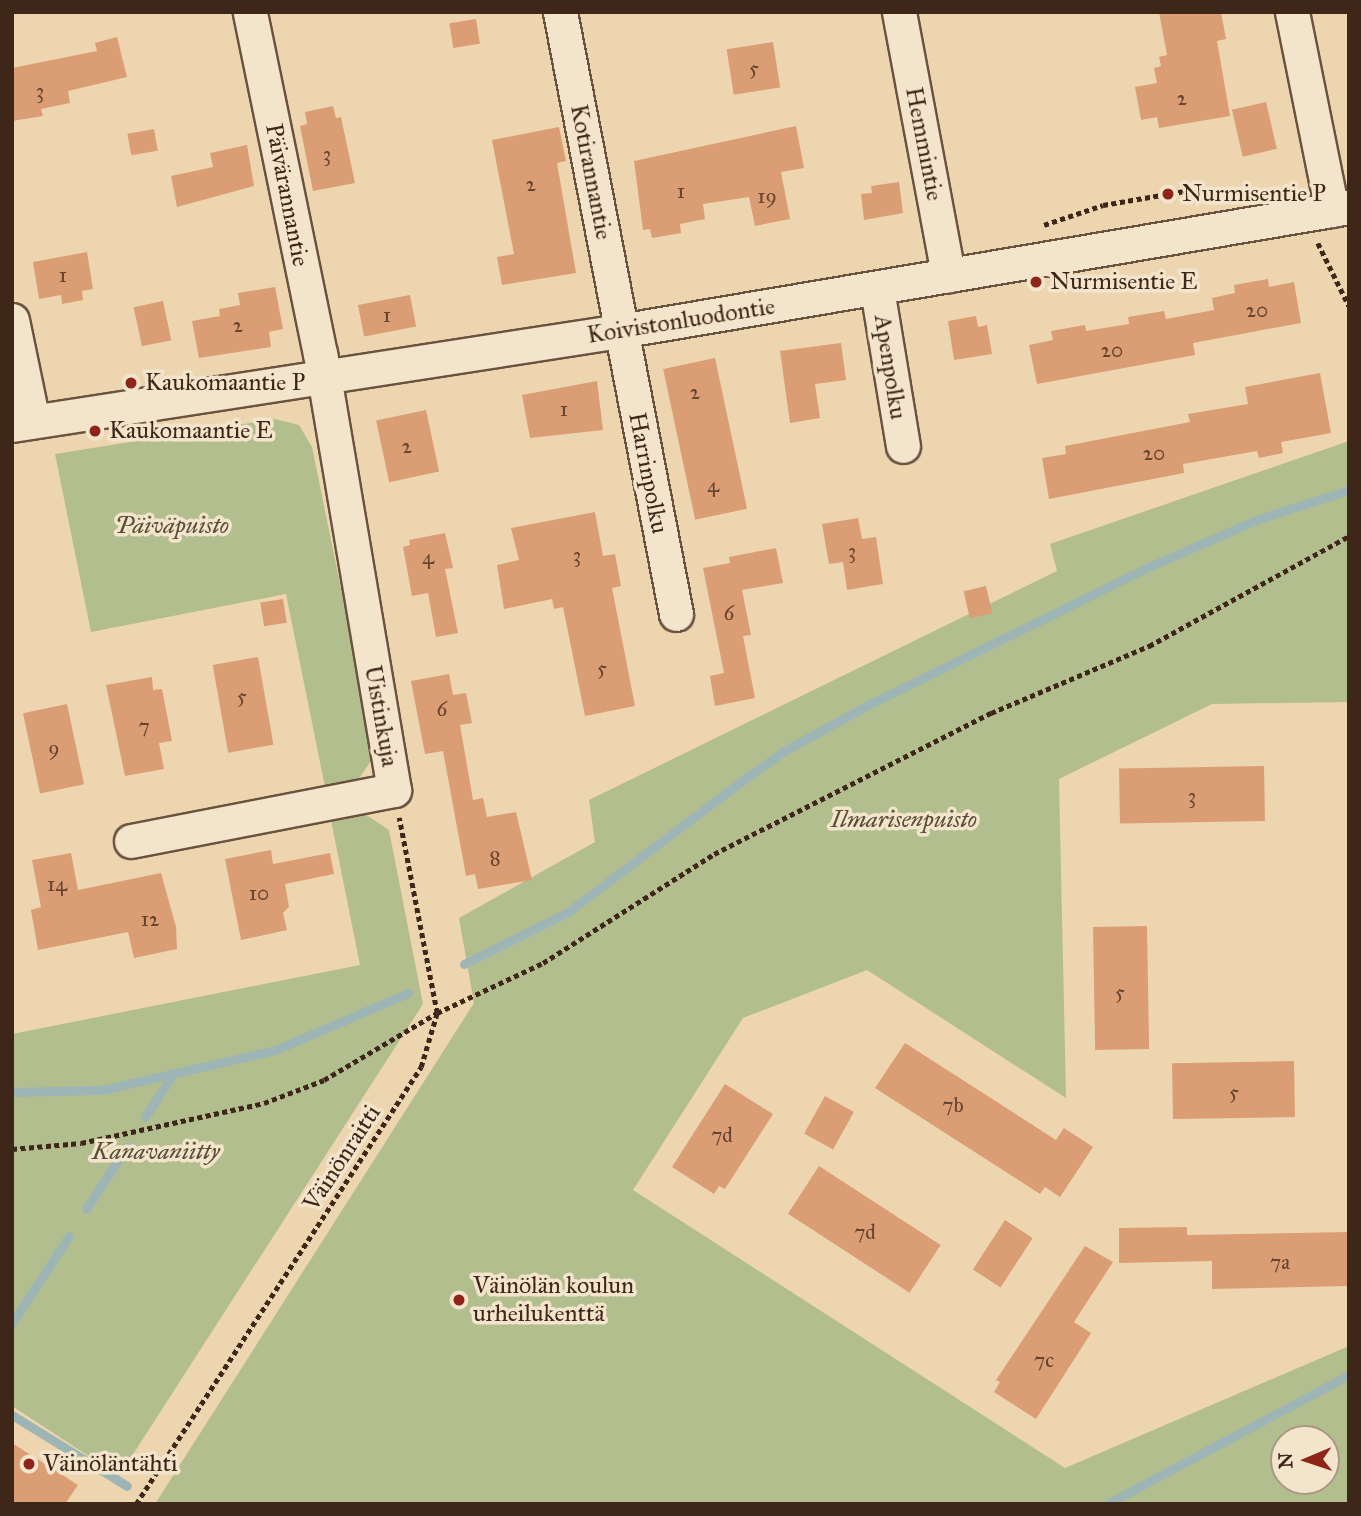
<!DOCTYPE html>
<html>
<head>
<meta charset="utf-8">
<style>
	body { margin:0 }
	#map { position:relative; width:1361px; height:1516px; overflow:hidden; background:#edd5b0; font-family:"IM FELL Great Primer",serif }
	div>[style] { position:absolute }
	.green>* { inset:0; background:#b3be8f }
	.stream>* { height:9px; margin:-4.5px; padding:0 4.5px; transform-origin:4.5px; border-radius:4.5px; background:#9db6b5 }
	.building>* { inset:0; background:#db9e74; transform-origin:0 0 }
	.path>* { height:4.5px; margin-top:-2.25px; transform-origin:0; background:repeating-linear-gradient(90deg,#3e2619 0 5px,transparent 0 8.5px) }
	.roads { filter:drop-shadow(2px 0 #6a523f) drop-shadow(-2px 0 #6a523f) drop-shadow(0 2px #6a523f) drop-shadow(0 -2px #6a523f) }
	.street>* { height:33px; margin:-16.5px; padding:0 16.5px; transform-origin:16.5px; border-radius:16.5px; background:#f3e4cc }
	.dots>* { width:19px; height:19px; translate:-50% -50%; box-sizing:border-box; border:4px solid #f3e4cc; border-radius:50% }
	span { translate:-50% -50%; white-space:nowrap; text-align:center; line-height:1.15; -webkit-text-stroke:7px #f3e4cc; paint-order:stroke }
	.number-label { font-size:21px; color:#654430 }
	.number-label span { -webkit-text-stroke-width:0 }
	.street-label { font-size:24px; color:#3e2619 }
	.poi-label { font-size:24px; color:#3e2619 }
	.left { translate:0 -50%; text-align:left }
	.park-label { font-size:24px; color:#5b4c36; font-style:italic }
	.frame { position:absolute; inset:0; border:14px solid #3e2619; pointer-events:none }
	.north { position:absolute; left:1270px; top:1425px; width:70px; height:70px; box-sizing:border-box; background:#f3e4cc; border:2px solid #ab9884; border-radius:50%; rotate:268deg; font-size:19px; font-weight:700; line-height:28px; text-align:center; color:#3e2619 }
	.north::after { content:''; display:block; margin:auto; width:24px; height:32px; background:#8f2418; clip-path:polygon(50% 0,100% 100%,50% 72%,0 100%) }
</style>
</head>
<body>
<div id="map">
	<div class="green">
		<i style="clip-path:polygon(275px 419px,299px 425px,312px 447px,375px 755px,358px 780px,325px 787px,286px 594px,91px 632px,55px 454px)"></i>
		<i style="clip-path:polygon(evenodd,1349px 441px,1349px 702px,1212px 704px,1059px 779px,1066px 1098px,867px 970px,743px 1018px,633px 1190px,1065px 1468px,1349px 1346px,1349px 1504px,155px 1504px,474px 1003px,459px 918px,595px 842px,589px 800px,1057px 571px,1050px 544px,1349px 441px,1284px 1439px,1326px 1439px,1326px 1481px,1284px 1481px,1284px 1439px)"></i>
		<i style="clip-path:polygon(365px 814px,389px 830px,423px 1004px,119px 1476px,12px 1406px,12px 1034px,360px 965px,331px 820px)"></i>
	</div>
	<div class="stream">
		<i style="left:464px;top:964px;width:116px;rotate:-26.6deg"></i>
		<i style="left:568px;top:912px;width:214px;rotate:-37deg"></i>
		<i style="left:739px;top:783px;width:55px;rotate:-35.4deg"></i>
		<i style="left:784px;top:751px;width:96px;rotate:-28.7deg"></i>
		<i style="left:868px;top:705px;width:308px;rotate:-26.2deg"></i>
		<i style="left:1144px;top:569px;width:122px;rotate:-23.6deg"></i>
		<i style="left:1256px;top:520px;width:98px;rotate:-17.9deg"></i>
		<i style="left:12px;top:1092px;width:90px;rotate:-1.3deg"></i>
		<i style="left:102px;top:1090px;width:178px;rotate:-13deg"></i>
		<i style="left:275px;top:1050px;width:145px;rotate:-23.2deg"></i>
		<i style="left:145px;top:1117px;width:51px;rotate:-56.9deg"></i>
		<i style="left:86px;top:1209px;width:75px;rotate:-56.9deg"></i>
		<i style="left:12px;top:1323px;width:104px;rotate:-56.8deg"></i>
		<i style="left:12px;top:1415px;width:135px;rotate:31.7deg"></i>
		<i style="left:1107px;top:1504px;width:274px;rotate:-28.1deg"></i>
	</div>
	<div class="building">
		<i style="clip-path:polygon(1159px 12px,1221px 12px,1226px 39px,1217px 41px,1230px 116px,1159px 128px,1157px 117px,1141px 120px,1135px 87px,1157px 83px,1154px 68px,1161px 66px,1159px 57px,1167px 55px)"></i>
		<i style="left:476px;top:19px;width:25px;height:27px;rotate:81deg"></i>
		<i style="clip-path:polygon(117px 37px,127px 77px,68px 91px,70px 103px,41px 109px,43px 116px,12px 121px,12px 68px,97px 51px,95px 43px)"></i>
		<i style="left:773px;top:42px;width:46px;height:47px;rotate:81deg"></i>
		<i style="left:1266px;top:102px;width:48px;height:35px;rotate:77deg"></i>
		<i style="clip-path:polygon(333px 106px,336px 118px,341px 117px,355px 183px,313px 191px,300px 126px,307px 124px,305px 112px)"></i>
		<i style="clip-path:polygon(796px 126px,804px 168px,781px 172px,790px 219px,755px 226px,749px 197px,703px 204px,705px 219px,680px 224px,681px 233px,652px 238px,650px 229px,643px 230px,634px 161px)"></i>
		<i style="clip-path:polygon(559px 127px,566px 161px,557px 163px,576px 273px,502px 285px,497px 257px,514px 254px,492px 140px)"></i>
		<i style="left:154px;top:129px;width:22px;height:27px;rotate:80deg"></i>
		<i style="clip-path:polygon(247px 145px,254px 186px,177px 207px,171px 176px,213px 167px,210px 153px)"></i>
		<i style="clip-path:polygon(899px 182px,903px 213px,864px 220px,861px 194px,872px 193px,871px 186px)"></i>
		<i style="clip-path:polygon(87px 252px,93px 289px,82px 291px,83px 300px,62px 304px,61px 295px,39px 299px,33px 262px)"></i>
		<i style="clip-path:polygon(1268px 279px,1269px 287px,1294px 282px,1301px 323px,1193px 343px,1195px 355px,1037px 384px,1029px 345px,1053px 340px,1051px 331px,1085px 325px,1086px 331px,1129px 324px,1128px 317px,1164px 311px,1166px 319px,1214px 310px,1212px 298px,1235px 293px,1234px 285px)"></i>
		<i style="clip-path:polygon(275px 287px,283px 329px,269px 332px,271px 347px,199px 358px,192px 321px,220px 316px,219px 309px,240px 305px,238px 293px)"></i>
		<i style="left:410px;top:295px;width:32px;height:53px;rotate:79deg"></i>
		<i style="left:163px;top:301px;width:40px;height:30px;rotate:78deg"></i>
		<i style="clip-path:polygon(976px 316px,978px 327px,987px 325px,992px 354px,954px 360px,948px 321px)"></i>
		<i style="clip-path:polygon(841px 343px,846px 380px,815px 384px,820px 418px,790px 423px,780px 351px)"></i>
		<i style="left:715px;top:358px;width:154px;height:53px;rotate:78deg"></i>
		<i style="clip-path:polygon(1320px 373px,1331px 433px,1281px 442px,1283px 453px,1259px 458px,1257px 451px,1183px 464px,1184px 473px,1049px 499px,1042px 458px,1066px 454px,1065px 446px,1190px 422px,1188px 414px,1248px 404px,1245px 387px)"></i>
		<i style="clip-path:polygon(597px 381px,603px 430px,530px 438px,522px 395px)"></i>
		<i style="left:426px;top:410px;width:63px;height:51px;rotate:78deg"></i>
		<i style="clip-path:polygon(595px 512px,603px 556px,615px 554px,621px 586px,612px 588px,635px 706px,585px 716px,563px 607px,554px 609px,552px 599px,504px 609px,497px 565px,519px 560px,511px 528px)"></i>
		<i style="clip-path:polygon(858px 518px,862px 539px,876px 537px,883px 584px,847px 590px,843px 562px,829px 564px,822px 524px)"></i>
		<i style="clip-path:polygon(445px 533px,453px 568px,445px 569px,458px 633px,436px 637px,428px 593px,412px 596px,403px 547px,410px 545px,409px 540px)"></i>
		<i style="clip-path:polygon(776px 548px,783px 583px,742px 590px,751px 635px,743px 636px,755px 698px,715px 706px,710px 676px,724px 673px,703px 568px,730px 563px,729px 557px)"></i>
		<i style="left:986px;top:586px;width:28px;height:23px;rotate:77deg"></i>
		<i style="left:283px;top:599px;width:24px;height:23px;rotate:81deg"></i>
		<i style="left:258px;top:657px;width:89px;height:46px;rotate:80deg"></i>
		<i style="clip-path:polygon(449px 674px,453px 695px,466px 693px,472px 723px,460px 725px,473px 800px,483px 798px,487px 817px,516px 812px,532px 880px,478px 889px,475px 874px,466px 876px,443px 751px,425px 754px,411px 681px)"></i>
		<i style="clip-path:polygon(152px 677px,153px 690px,162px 689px,172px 741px,159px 743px,164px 769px,125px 776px,106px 685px)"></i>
		<i style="left:67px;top:704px;width:82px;height:45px;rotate:78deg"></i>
		<i style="left:1264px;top:766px;width:55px;height:145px;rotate:89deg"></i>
		<i style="clip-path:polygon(271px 850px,273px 864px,330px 853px,334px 874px,285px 884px,289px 907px,283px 913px,287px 930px,241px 940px,225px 859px)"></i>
		<i style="clip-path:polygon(71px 853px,78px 890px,161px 873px,176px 927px,177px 949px,134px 958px,128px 932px,38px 950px,31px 910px,41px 907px,32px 860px)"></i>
		<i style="left:1147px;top:926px;width:123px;height:54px;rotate:89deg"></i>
		<i style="clip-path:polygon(905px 1043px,1056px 1140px,1064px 1128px,1093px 1147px,1060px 1197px,1045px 1187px,1040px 1194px,875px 1088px)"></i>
		<i style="left:1294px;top:1061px;width:56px;height:122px;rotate:89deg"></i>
		<i style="clip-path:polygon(725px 1084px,773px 1114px,725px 1189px,719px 1186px,714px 1194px,672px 1167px)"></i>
		<i style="left:825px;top:1096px;width:33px;height:43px;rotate:29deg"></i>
		<i style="left:819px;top:1166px;width:145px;height:57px;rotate:33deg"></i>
		<i style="left:1005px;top:1220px;width:33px;height:59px;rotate:33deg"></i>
		<i style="clip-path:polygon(1187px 1227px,1187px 1235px,1349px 1232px,1349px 1286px,1212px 1289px,1212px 1261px,1119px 1263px,1119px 1228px)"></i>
		<i style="clip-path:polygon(1085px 1246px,1113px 1262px,1074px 1322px,1091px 1333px,1036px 1419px,994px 1392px,1000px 1382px,996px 1380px)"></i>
		<i style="clip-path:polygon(12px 1443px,78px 1485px,65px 1504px,12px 1504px)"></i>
	</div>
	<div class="path">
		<i style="left:1044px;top:225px;width:62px;rotate:-18.7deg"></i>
		<i style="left:1103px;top:205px;width:83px;rotate:-9.7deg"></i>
		<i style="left:1185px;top:191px;width:73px;rotate:-1.6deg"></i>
		<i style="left:1318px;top:243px;width:70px;rotate:63.8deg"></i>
		<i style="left:12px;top:1149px;width:69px;rotate:-5deg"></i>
		<i style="left:81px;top:1143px;width:187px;rotate:-12.3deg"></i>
		<i style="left:264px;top:1103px;width:64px;rotate:-21deg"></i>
		<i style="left:324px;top:1080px;width:131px;rotate:-30.7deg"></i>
		<i style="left:437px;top:1013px;width:117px;rotate:-25.3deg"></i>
		<i style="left:543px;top:963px;width:203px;rotate:-32.5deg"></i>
		<i style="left:714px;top:854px;width:311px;rotate:-27deg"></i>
		<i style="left:991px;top:713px;width:172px;rotate:-23deg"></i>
		<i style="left:1149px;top:646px;width:228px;rotate:-28.8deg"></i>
		<i style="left:136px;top:1504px;width:522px;rotate:-56.89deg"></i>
		<i style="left:421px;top:1067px;width:56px;rotate:-73.5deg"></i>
		<i style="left:437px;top:1013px;width:199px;rotate:-101deg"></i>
	</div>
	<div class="roads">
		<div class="street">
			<i style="left:560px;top:12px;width:613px;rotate:79.09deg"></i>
			<i style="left:899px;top:12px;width:268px;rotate:79.4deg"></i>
			<i style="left:1292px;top:12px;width:202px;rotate:78.6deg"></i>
			<i style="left:877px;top:289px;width:159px;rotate:80.6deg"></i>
			<i style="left:12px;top:320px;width:103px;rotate:78.3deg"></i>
			<i style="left:12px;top:425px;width:615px;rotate:-8.79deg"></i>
			<i style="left:620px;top:331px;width:739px;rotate:-9.65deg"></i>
			<i style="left:131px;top:841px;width:268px;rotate:-11deg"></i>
			<i style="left:394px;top:790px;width:442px;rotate:-99.6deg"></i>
			<i style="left:320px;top:354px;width:349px;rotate:-101.6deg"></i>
		</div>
	</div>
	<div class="dots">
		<i style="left:1168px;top:194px;background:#8f2418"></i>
		<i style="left:1036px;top:282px;background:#8f2418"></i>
		<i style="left:131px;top:383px;background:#8f2418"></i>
		<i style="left:95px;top:431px;background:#8f2418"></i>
		<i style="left:459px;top:1300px;background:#8f2418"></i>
		<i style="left:29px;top:1464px;background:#8f2418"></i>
	</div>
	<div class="number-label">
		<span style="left:754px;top:68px">5</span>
		<span style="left:40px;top:91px">3</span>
		<span style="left:1182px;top:98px">2</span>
		<span style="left:327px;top:154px">3</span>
		<span style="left:531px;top:184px">2</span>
		<span style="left:681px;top:191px">1</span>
		<span style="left:767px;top:196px">19</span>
		<span style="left:63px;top:275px">1</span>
		<span style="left:1257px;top:310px">20</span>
		<span style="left:387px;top:315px">1</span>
		<span style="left:238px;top:325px">2</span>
		<span style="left:1112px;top:350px">20</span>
		<span style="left:695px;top:392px">2</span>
		<span style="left:564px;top:409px">1</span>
		<span style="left:407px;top:446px">2</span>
		<span style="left:1154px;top:453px">20</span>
		<span style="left:713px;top:485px">4</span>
		<span style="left:852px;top:551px">3</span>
		<span style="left:577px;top:555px">3</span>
		<span style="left:428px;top:557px">4</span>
		<span style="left:729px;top:613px">6</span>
		<span style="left:602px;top:668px">5</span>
		<span style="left:242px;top:696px">5</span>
		<span style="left:442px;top:709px">6</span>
		<span style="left:144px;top:726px">7</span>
		<span style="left:54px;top:748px">9</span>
		<span style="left:1192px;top:796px">3</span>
		<span style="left:495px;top:858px">8</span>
		<span style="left:57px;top:884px">14</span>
		<span style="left:259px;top:893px">10</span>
		<span style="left:150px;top:919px">12</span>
		<span style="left:1120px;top:992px">5</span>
		<span style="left:1234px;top:1092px">5</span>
		<span style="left:953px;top:1105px">7b</span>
		<span style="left:722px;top:1135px">7d</span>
		<span style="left:865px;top:1232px">7d</span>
		<span style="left:1280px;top:1262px">7a</span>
		<span style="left:1044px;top:1360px">7c</span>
	</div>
	<div class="street-label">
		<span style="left:924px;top:144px;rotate:79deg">Hemmintie</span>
		<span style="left:591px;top:172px;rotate:79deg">Kotirannantie</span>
		<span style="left:287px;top:195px;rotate:79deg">Päivärannantie</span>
		<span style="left:681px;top:321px;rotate:-9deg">Koivistonluodontie</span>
		<span style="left:890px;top:367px;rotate:81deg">Apenpolku</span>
		<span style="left:648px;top:473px;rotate:79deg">Harrinpolku</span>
		<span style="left:381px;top:716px;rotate:80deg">Uistinkuja</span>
		<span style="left:342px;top:1158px;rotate:-57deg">Väinönraitti</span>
	</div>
	<div class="poi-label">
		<span class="left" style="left:1182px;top:194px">Nurmisentie P</span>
		<span class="left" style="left:1050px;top:282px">Nurmisentie E</span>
		<span class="left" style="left:145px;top:383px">Kaukomaantie P</span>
		<span class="left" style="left:109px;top:431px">Kaukomaantie E</span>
		<span class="left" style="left:473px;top:1300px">Väinölän koulun<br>urheilukenttä</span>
		<span class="left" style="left:43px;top:1464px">Väinöläntähti</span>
	</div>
	<div class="park-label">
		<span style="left:172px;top:526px">Päiväpuisto</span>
		<span style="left:904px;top:820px">Ilmarisenpuisto</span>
		<span style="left:156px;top:1152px">Kanavaniitty</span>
	</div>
	<div class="frame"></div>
	<div class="north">N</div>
</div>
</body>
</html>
